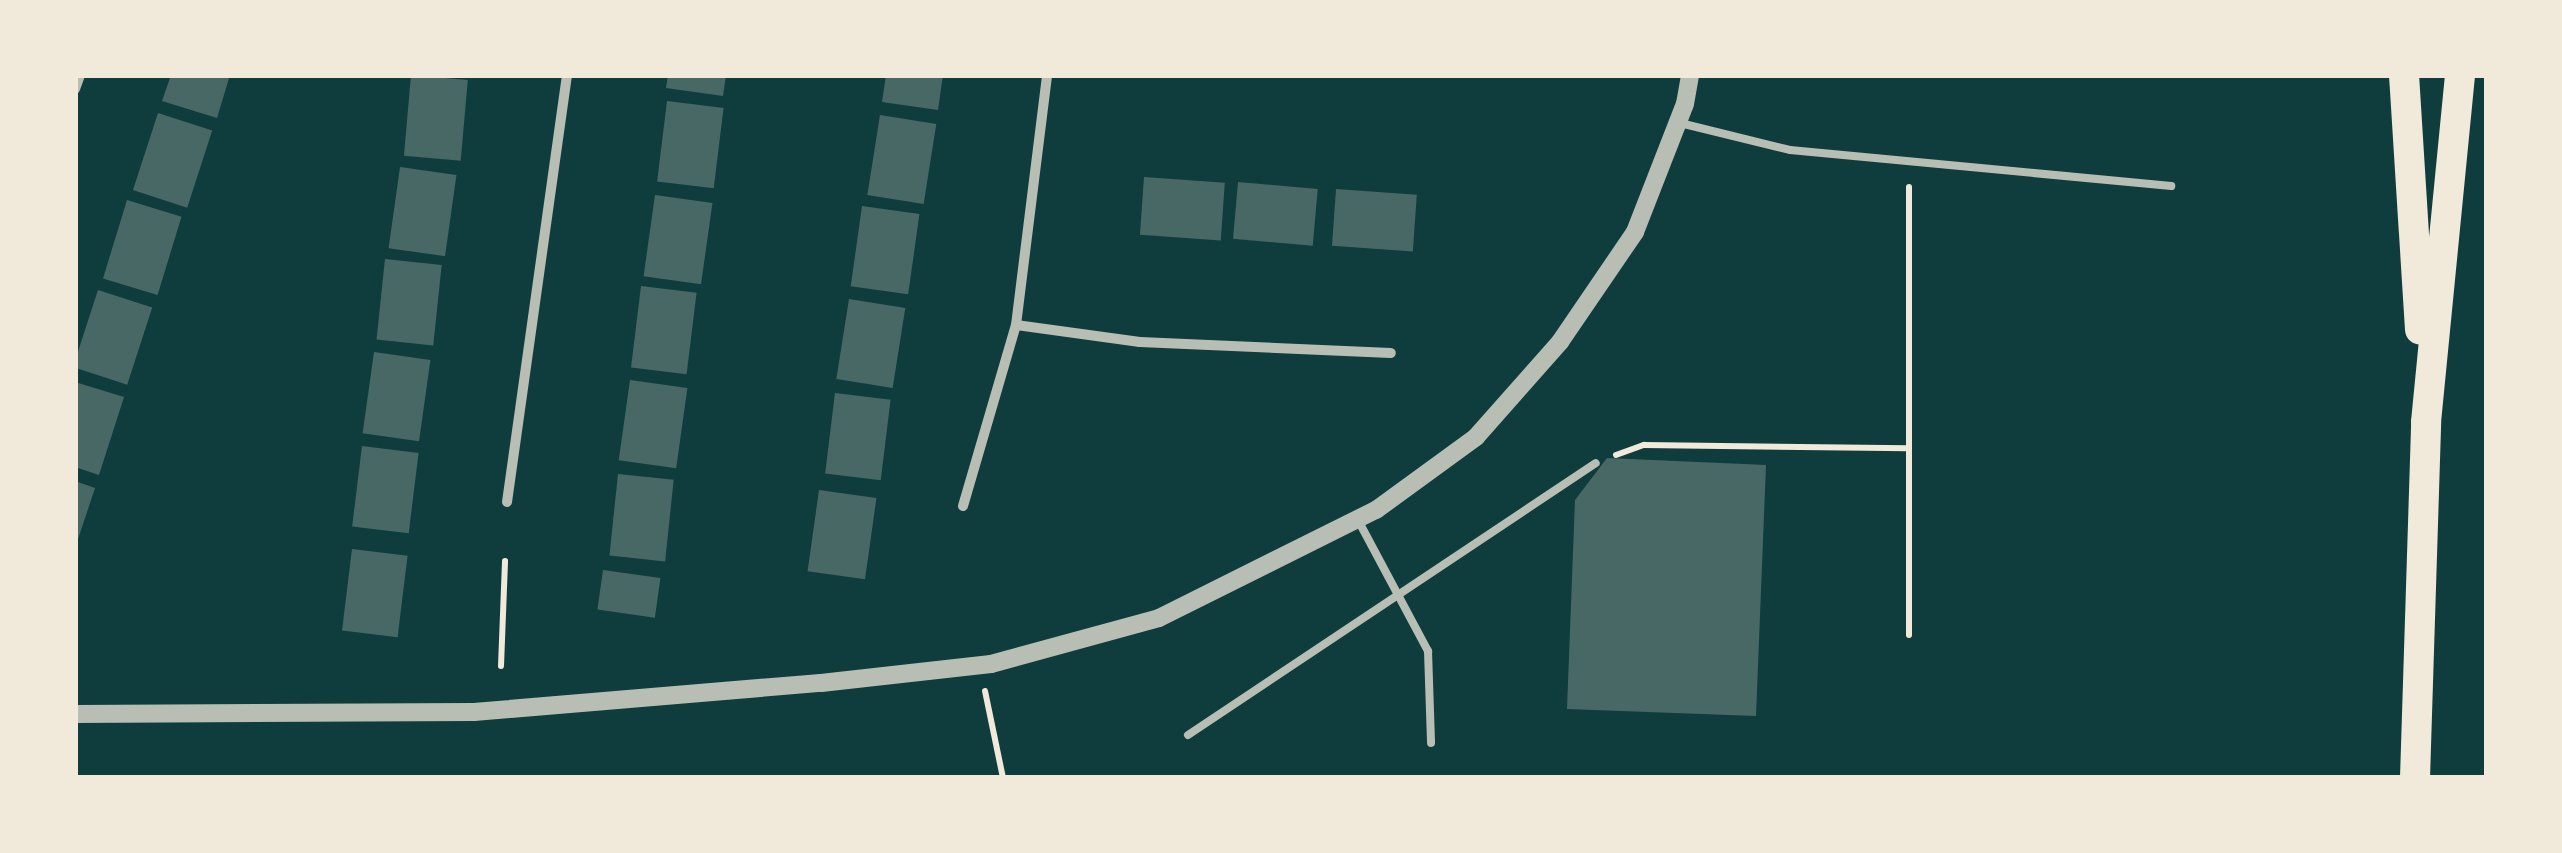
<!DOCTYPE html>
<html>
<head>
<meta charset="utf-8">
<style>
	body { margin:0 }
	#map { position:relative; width:2562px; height:853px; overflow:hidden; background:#0f3d3e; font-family:Quicksand,sans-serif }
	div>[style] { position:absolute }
	.building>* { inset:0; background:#486865; transform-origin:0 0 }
	.path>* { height:6px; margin:-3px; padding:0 3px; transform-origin:3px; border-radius:3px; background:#f1e9da }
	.service>* { height:8px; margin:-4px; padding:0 4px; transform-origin:4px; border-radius:4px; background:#b8beb3 }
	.minor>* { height:10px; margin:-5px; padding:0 5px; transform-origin:5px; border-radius:5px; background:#b8beb3 }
	.tertiary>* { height:18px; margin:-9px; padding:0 9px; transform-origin:9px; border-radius:9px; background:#b8beb3 }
	.motorway>* { height:30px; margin:-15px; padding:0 15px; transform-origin:15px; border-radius:15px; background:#f1e9da }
	span { translate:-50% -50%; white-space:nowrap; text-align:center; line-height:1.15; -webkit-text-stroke:9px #f1e9da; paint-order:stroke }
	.frame { position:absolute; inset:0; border:78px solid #f1e9da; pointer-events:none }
</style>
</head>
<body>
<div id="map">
	<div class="building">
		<i style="clip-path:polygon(171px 75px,230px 75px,217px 118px,162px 101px)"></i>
		<i style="left:411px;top:75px;width:57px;height:81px;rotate:5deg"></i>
		<i style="clip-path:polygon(668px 75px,726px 75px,723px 96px,666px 88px)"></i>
		<i style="clip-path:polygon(886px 75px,943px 75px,938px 110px,882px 102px)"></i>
		<i style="left:667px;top:101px;width:57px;height:81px;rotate:7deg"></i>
		<i style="left:158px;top:113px;width:57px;height:81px;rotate:18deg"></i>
		<i style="left:880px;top:115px;width:57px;height:81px;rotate:9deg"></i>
		<i style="left:400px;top:167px;width:57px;height:82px;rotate:8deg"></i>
		<i style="left:1144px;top:177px;width:81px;height:58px;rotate:4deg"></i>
		<i style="left:1238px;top:182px;width:80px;height:57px;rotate:5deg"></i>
		<i style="left:1336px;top:189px;width:81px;height:57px;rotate:4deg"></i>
		<i style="left:655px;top:195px;width:58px;height:82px;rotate:8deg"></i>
		<i style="left:127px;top:200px;width:57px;height:82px;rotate:17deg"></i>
		<i style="left:862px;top:206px;width:58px;height:81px;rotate:8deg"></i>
		<i style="left:385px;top:259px;width:57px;height:81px;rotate:6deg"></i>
		<i style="left:641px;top:286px;width:56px;height:82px;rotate:7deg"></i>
		<i style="left:98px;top:290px;width:57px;height:81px;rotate:18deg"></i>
		<i style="left:849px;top:299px;width:57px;height:81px;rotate:9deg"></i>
		<i style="left:374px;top:352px;width:57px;height:82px;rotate:8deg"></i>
		<i style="left:630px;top:380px;width:58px;height:81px;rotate:8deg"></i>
		<i style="clip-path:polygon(75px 382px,124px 397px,99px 475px,75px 467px)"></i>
		<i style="left:835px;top:393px;width:56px;height:81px;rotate:7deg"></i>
		<i style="left:362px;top:446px;width:57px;height:81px;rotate:7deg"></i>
		<i style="clip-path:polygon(1607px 458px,1766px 465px,1756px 716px,1567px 709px,1575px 500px)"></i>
		<i style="left:618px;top:474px;width:56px;height:82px;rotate:6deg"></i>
		<i style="clip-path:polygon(75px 481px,95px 488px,76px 545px,75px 544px)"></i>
		<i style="left:819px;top:490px;width:58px;height:82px;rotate:8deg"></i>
		<i style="left:352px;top:549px;width:56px;height:82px;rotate:7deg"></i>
		<i style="left:603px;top:570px;width:58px;height:40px;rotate:8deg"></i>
	</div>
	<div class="path">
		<i style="left:1909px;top:187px;width:448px;rotate:90deg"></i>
		<i style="left:1616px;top:455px;width:30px;rotate:-20deg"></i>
		<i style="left:1644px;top:445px;width:264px;rotate:0.7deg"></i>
		<i style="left:501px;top:666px;width:105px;rotate:-87.8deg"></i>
		<i style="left:985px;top:691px;width:89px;rotate:78.3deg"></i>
	</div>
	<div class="service">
		<i style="left:1680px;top:123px;width:113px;rotate:13.8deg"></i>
		<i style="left:1790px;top:150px;width:383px;rotate:5.4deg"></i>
		<i style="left:1358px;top:520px;width:149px;rotate:61.9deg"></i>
		<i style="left:1428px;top:651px;width:92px;rotate:88.1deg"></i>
		<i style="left:1188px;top:735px;width:490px;rotate:-33.7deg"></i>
	</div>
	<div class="minor">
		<i style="left:75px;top:89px;width:15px;rotate:-70deg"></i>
		<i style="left:1016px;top:325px;width:125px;rotate:7.8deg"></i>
		<i style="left:1140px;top:342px;width:251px;rotate:2.5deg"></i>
		<i style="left:507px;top:502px;width:431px;rotate:-82deg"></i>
		<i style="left:963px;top:506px;width:189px;rotate:-73.7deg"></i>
		<i style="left:1016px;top:325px;width:252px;rotate:-82.9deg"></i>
	</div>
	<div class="tertiary">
		<i style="left:75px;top:714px;width:399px;rotate:-0.3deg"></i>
		<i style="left:474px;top:712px;width:348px;rotate:-4.8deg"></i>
		<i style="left:821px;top:683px;width:171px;rotate:-6.4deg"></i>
		<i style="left:991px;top:664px;width:174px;rotate:-15.3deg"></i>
		<i style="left:1159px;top:618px;width:242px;rotate:-26.5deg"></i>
		<i style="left:1376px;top:510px;width:124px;rotate:-36.1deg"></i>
		<i style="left:1476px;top:437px;width:127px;rotate:-48.5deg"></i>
		<i style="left:1560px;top:342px;width:133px;rotate:-55.7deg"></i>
		<i style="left:1635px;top:232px;width:137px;rotate:-68.7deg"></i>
		<i style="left:1685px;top:104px;width:29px;rotate:-80deg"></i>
	</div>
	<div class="motorway">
		<i style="left:2404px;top:75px;width:255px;rotate:86.4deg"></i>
		<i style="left:2415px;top:778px;width:356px;rotate:-88.2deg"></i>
		<i style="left:2426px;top:422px;width:349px;rotate:-84.4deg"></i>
	</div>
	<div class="frame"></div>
</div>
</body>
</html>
